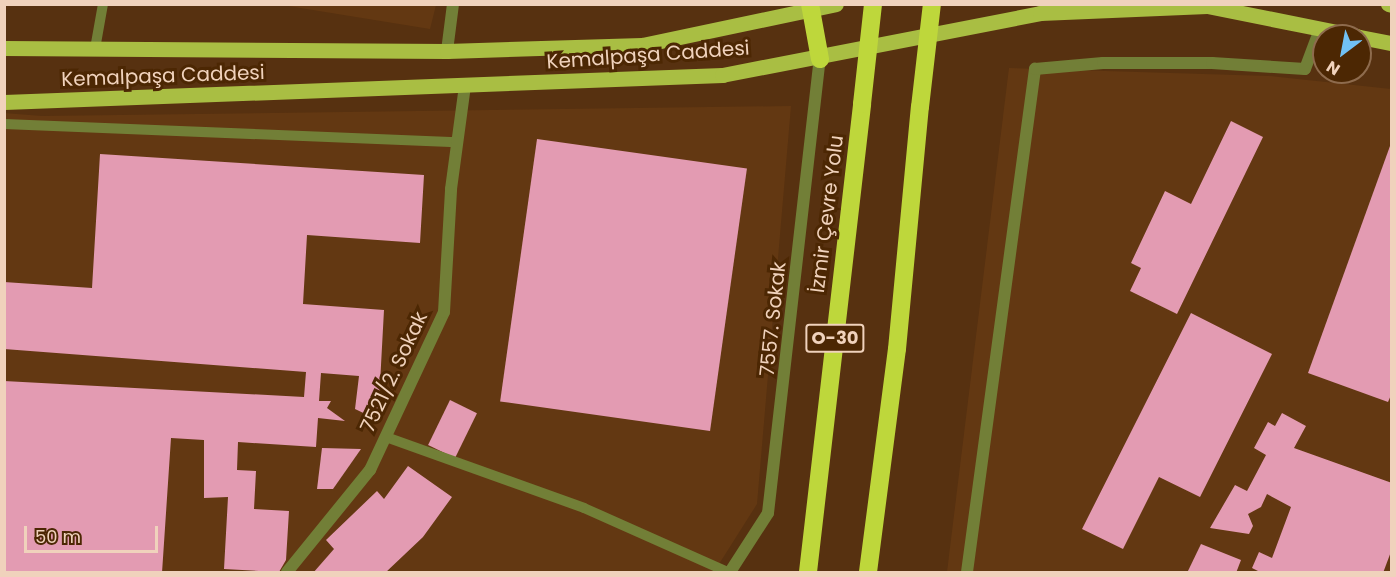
<!DOCTYPE html>
<html>
<head>
<meta charset="utf-8">
<style>
	body { margin:0 }
	#map { position:relative; width:1396px; height:577px; overflow:hidden; background:#573110; font-family:Poppins,sans-serif }
	div>[style] { position:absolute }
	.built>* { inset:0; background:#633812 }
	.building>* { inset:0; background:#e39bb2; transform-origin:0 0 }
	.service>* { height:10px; margin:-5px; padding:0 5px; transform-origin:5px; border-radius:5px; background:#727f37 }
	.minor>* { height:12px; margin:-6px; padding:0 6px; transform-origin:6px; border-radius:6px; background:#727f37 }
	.primary>* { height:15px; margin:-7.5px; padding:0 7.5px; transform-origin:7.5px; border-radius:7.5px; background:#a9be43 }
	.motorway>* { height:18px; margin:-9px; padding:0 9px; transform-origin:9px; border-radius:9px; background:#bed73b }
	.motorway-bridge>* { height:18px; margin:-9px; padding:0 9px; transform-origin:9px; border-radius:9px; background:#bed73b }
	span { translate:-50% -50%; white-space:nowrap; text-align:center; line-height:1.15; -webkit-text-stroke:6px #4c2703; paint-order:stroke }
	.shield-label span { padding:2px 4px; background:#4c2703; border:2px solid; border-radius:4px; -webkit-text-stroke-width:0 }
	.shield-label { font-size:18px; color:#f0d2bc; font-weight:700 }
	.street-label { font-size:20px; color:#f0d2bc }
	.frame { position:absolute; inset:0; border:6px solid #f0d2bc; pointer-events:none }
	.north { position:absolute; left:1312px; top:24px; width:60px; height:60px; box-sizing:border-box; background:#4c2703; border:2px solid #8e6b4d; border-radius:50%; rotate:212deg; font-size:16px; font-weight:700; line-height:24px; text-align:center; color:#f0d2bc }
	.north::after { content:''; display:block; margin:auto; width:21px; height:27px; background:#71c1f5; clip-path:polygon(50% 0,100% 100%,50% 72%,0 100%) }
	.scale { position:absolute; left:24px; top:526px; width:134px; height:27px; box-sizing:border-box; border:3px solid #f0d2bc; border-top:0; padding-left:8px; font-size:18px; line-height:21px; white-space:nowrap; color:#f0d2bc; -webkit-text-stroke:4px #4c2703; paint-order:stroke }
</style>
</head>
<body>
<div id="map">
	<div class="built">
		<i style="clip-path:polygon(282px 5px,435px 4px,436px 5px,430px 29px)"></i>
		<i style="clip-path:polygon(1009px 68px,1269px 76px,1391px 89px,1391px 572px,947px 572px)"></i>
		<i style="clip-path:polygon(791px 106px,757px 504px,714px 572px,5px 572px,4px 113px,42px 116px)"></i>
	</div>
	<div class="building">
		<i style="clip-path:polygon(1231px 121px,1263px 137px,1177px 314px,1130px 291px,1141px 268px,1131px 263px,1165px 191px,1191px 204px)"></i>
		<i style="left:537px;top:139px;width:212px;height:265px;rotate:8deg"></i>
		<i style="clip-path:polygon(1390px 146px,1392px 393px,1388px 402px,1308px 373px)"></i>
		<i style="clip-path:polygon(100px 154px,424px 175px,420px 243px,307px 235px,303px 304px,384px 310px,379px 402px,376px 419px,355px 409px,359px 376px,321px 373px,319px 401px,331px 401px,327px 408px,345px 421px,318px 418px,316px 447px,238px 442px,237px 470px,256px 471px,254px 509px,289px 511px,286px 560px,279px 572px,224px 569px,228px 497px,204px 498px,204px 440px,171px 438px,162px 573px,4px 573px,4px 381px,304px 397px,306px 372px,4px 349px,4px 282px,92px 288px)"></i>
		<i style="clip-path:polygon(1191px 313px,1272px 354px,1200px 497px,1159px 477px,1123px 549px,1082px 529px)"></i>
		<i style="left:450px;top:400px;width:30px;height:50px;rotate:26deg"></i>
		<i style="clip-path:polygon(1282px 413px,1306px 426px,1294px 448px,1392px 483px,1392px 549px,1383px 573px,1262px 573px,1252px 568px,1259px 552px,1272px 558px,1291px 507px,1267px 494px,1261px 507px,1248px 514px,1253px 526px,1249px 534px,1210px 528px,1235px 485px,1247px 491px,1266px 455px,1254px 448px,1268px 422px,1275px 426px)"></i>
		<i style="clip-path:polygon(322px 448px,361px 449px,333px 489px,317px 489px)"></i>
		<i style="clip-path:polygon(408px 466px,452px 497px,423px 537px,385px 573px,313px 573px,334px 549px,326px 540px,377px 491px,384px 499px)"></i>
		<i style="clip-path:polygon(1201px 544px,1241px 560px,1236px 573px,1187px 573px)"></i>
	</div>
	<div class="service">
		<i style="left:95px;top:49px;width:46px;rotate:-79.9deg"></i>
		<i style="left:4px;top:124px;width:453px;rotate:2.3deg"></i>
		<i style="left:386px;top:437px;width:210px;rotate:19.7deg"></i>
		<i style="left:584px;top:508px;width:158px;rotate:24deg"></i>
	</div>
	<div class="minor">
		<i style="left:447px;top:51px;width:47px;rotate:-82.7deg"></i>
		<i style="left:287px;top:572px;width:132px;rotate:-50.9deg"></i>
		<i style="left:370px;top:470px;width:174px;rotate:-64.9deg"></i>
		<i style="left:444px;top:312px;width:123px;rotate:-86.7deg"></i>
		<i style="left:451px;top:189px;width:104px;rotate:-82.3deg"></i>
		<i style="left:730px;top:572px;width:70px;rotate:-57.2deg"></i>
		<i style="left:768px;top:513px;width:457px;rotate:-83.5deg"></i>
		<i style="left:967px;top:572px;width:508px;rotate:-82.3deg"></i>
		<i style="left:1035px;top:69px;width:68px;rotate:-5deg"></i>
		<i style="left:1103px;top:63px;width:109px"></i>
		<i style="left:1212px;top:63px;width:93px;rotate:3.7deg"></i>
		<i style="left:1305px;top:69px;width:43px;rotate:-69.4deg"></i>
	</div>
	<div class="primary">
		<i style="left:1388px;top:4px;width:4px;rotate:14deg"></i>
		<i style="left:1360px;top:37px;width:33px;rotate:11deg"></i>
		<i style="left:4px;top:48px;width:443px;rotate:0.4deg"></i>
		<i style="left:447px;top:51px;width:195px;rotate:-1.8deg"></i>
		<i style="left:642px;top:45px;width:198px;rotate:-11.9deg"></i>
		<i style="left:4px;top:102px;width:719px;rotate:-2.15deg"></i>
		<i style="left:722px;top:75px;width:324px;rotate:-11deg"></i>
		<i style="left:1040px;top:13px;width:167px;rotate:-2.4deg"></i>
		<i style="left:1207px;top:6px;width:153px;rotate:11.3deg"></i>
	</div>
	<div class="motorway">
		<i style="left:810px;top:4px;width:56px;rotate:79.7deg"></i>
		<i style="left:808px;top:572px;width:471px;rotate:-83.4deg"></i>
		<i style="left:868px;top:572px;width:225px;rotate:-82.6deg"></i>
		<i style="left:897px;top:349px;width:243px;rotate:-84.6deg"></i>
	</div>
	<div class="motorway-bridge">
		<i style="left:862px;top:104px;width:101px;rotate:-83.7deg"></i>
		<i style="left:920px;top:107px;width:104px;rotate:-83.4deg"></i>
	</div>
	<div class="shield-label">
		<span style="left:835px;top:338px">O-30</span>
	</div>
	<div class="street-label">
		<span style="left:648px;top:55px;rotate:-4deg">Kemalpaşa Caddesi</span>
		<span style="left:163px;top:76px;rotate:-2deg">Kemalpaşa Caddesi</span>
		<span style="left:827px;top:214px;rotate:-83deg">İzmir Çevre Yolu</span>
		<span style="left:773px;top:319px;rotate:-84deg">7557. Sokak</span>
		<span style="left:394px;top:372px;rotate:-65deg">7521/2. Sokak</span>
	</div>
	<div class="frame"></div>
	<div class="north">N</div>
	<div class="scale">50 m</div>
</div>
</body>
</html>
